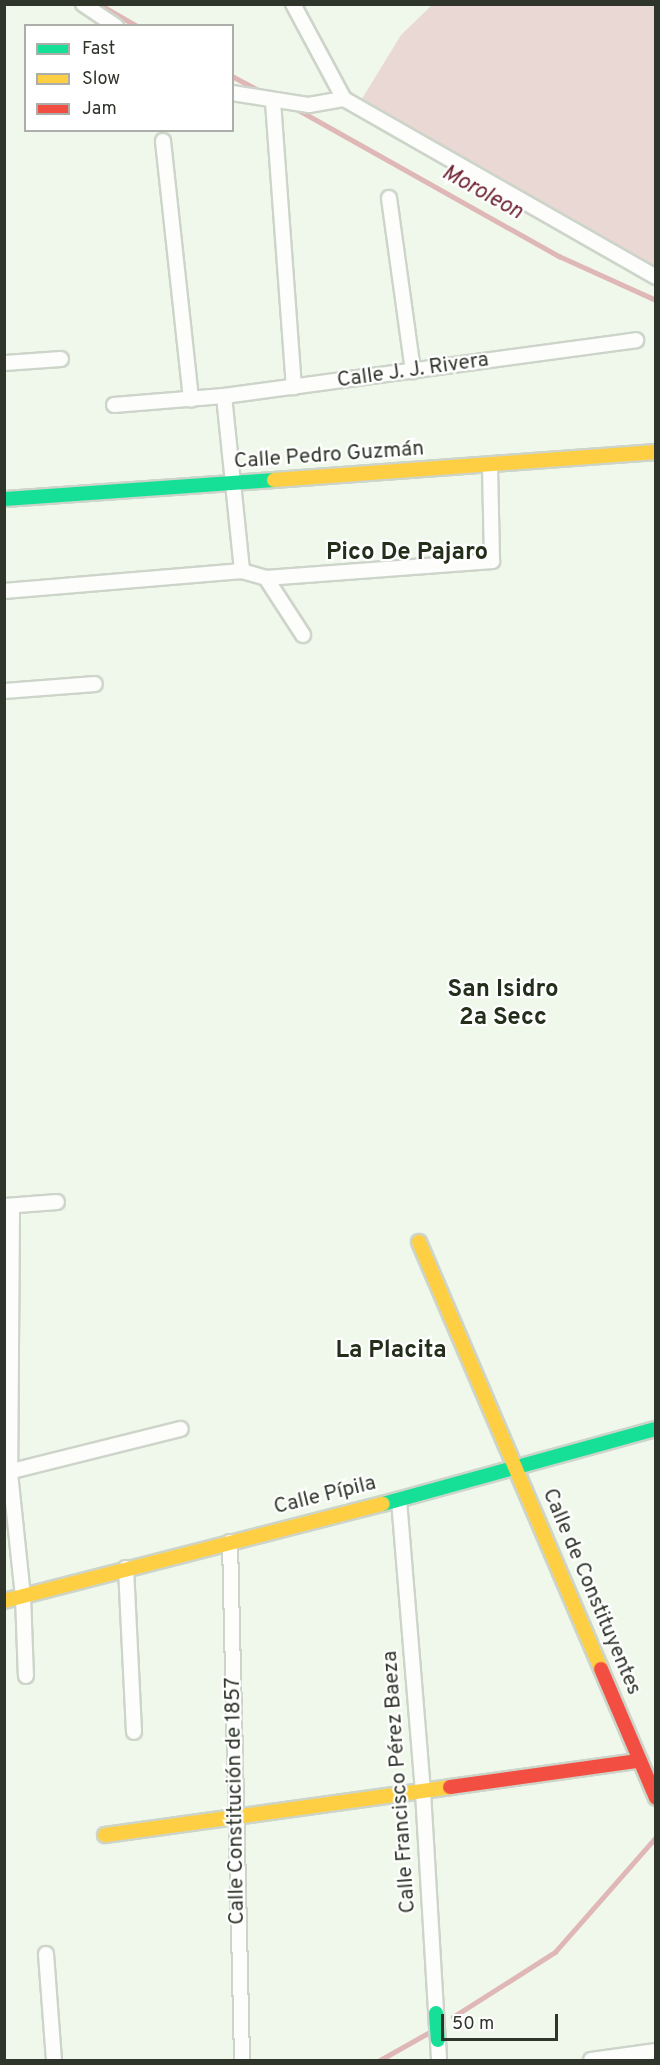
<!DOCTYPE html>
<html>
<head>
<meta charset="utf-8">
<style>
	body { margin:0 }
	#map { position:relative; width:660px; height:2065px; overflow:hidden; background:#eff8ea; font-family:Overpass,sans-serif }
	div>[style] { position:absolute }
	.green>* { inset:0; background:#ead8d4 }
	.stream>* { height:4.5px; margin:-2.25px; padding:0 2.25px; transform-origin:2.25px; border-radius:2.25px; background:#e0b7b7 }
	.roads { filter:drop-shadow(2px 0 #cdd4c9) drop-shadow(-2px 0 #cdd4c9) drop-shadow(0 2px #cdd4c9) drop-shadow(0 -2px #cdd4c9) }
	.street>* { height:14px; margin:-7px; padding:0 7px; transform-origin:7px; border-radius:7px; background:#fdfefc }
	.fast>* { height:14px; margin:-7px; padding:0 7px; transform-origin:7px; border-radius:7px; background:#16e098 }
	.slow>* { height:14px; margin:-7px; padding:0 7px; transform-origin:7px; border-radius:7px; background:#ffcf43 }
	.jam>* { height:14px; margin:-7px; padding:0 7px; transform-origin:7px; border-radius:7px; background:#f24e42 }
	span { translate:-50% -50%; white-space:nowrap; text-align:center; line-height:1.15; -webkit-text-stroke:4.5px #fff; paint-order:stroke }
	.street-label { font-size:21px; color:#2f352b }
	.water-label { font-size:22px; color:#6f2432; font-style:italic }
	.quarter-label { font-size:24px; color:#232f1b; font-weight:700 }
	.frame { position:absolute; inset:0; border:6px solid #2f352b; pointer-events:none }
	.legend { position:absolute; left:24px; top:24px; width:210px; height:108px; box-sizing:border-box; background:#fff; border:2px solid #acaeaa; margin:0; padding:8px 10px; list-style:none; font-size:18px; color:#2f352b }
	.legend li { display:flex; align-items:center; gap:12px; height:30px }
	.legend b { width:30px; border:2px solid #acaeaa }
	.scale { position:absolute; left:441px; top:2014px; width:117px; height:27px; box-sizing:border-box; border:3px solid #2f352b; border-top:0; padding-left:8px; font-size:18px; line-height:21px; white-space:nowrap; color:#2f352b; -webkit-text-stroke:4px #fff; paint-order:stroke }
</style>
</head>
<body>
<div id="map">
	<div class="green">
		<i style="clip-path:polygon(432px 5px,655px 5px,655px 277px,357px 107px,401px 35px)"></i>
	</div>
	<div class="stream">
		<i style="left:99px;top:4px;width:44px;rotate:30.1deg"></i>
		<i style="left:232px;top:76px;width:34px;rotate:28deg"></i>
		<i style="left:295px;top:108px;width:303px;rotate:29.3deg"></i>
		<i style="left:559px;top:256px;width:107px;rotate:24.4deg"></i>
		<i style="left:453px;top:2017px;width:121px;rotate:-32.5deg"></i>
		<i style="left:555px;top:1952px;width:153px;rotate:-48.7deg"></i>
		<i style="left:380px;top:2060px;width:55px;rotate:-29.4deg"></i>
	</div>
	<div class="roads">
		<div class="street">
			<i style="left:83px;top:4px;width:40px;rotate:34deg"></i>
			<i style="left:293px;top:4px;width:108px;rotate:61.8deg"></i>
			<i style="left:232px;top:93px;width:78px;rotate:8.9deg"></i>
			<i style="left:309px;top:105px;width:36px;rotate:-10deg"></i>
			<i style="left:344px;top:99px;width:359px;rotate:29.7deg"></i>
			<i style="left:273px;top:102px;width:286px;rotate:85.8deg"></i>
			<i style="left:163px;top:141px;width:260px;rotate:83.8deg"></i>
			<i style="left:389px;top:198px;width:175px;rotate:82.1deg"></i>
			<i style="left:4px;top:363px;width:57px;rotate:-4deg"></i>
			<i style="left:224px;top:396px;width:176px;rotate:84.1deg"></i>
			<i style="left:114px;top:405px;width:110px;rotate:-4.7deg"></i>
			<i style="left:224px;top:396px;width:416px;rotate:-7.7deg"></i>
			<i style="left:266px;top:578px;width:68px;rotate:57deg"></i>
			<i style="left:4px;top:591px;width:239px;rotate:-4.8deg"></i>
			<i style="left:242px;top:571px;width:25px;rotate:16deg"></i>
			<i style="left:266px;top:578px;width:227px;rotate:-4.3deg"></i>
			<i style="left:492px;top:561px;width:95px;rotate:-91.2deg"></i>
			<i style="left:4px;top:691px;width:91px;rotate:-4.4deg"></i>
			<i style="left:4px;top:1206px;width:53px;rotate:-4.3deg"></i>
			<i style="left:12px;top:1206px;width:267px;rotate:90.4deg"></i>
			<i style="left:10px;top:1473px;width:124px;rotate:84deg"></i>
			<i style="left:23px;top:1596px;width:80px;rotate:87.9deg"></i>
			<i style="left:4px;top:1473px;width:182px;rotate:-14deg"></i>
			<i style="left:399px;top:1500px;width:293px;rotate:85.3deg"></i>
			<i style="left:423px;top:1792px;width:221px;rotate:86.6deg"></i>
			<i style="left:230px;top:1542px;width:518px;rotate:88.67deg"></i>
			<i style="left:126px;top:1568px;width:164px;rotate:87.2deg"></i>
			<i style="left:46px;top:1954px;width:106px;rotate:85.7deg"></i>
			<i style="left:438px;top:2040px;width:20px;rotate:87deg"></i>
			<i style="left:591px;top:2060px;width:66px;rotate:-7.9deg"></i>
		</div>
		<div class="fast">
			<i style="left:4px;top:499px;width:271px;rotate:-4deg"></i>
			<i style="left:383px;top:1504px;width:283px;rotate:-15.4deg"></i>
			<i style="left:436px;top:2013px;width:27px;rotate:86deg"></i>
		</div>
		<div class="slow">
			<i style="left:274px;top:480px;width:383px;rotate:-4.2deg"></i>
			<i style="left:419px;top:1242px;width:464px;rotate:66.9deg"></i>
			<i style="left:4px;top:1601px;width:391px;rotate:-14.4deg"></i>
			<i style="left:105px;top:1835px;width:348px;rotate:-7.9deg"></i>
		</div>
		<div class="jam">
			<i style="left:601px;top:1669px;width:140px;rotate:66.9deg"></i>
			<i style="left:450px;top:1787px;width:190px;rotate:-7.9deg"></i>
		</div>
	</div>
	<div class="street-label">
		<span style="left:413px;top:371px;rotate:-8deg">Calle J. J. Rivera</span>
		<span style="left:329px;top:456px;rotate:-4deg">Calle Pedro Guzmán</span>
		<span style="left:325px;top:1496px;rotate:-14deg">Calle Pípila</span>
		<span style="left:591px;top:1592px;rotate:67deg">Calle de Constituyentes</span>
		<span style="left:400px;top:1782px;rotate:-94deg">Calle Francisco Pérez Baeza</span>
		<span style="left:236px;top:1801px;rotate:-91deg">Calle Constitución de 1857</span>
	</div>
	<div class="water-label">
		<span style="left:482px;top:193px;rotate:29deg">Moroleon</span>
	</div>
	<div class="quarter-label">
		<span style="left:407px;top:554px">Pico De Pajaro</span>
		<span style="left:503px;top:1005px">San Isidro<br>2a Secc</span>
		<span style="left:391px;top:1352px">La Placita</span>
	</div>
	<div class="frame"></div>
	<ul class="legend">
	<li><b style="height:8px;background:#16e098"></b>Fast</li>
	<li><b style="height:8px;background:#ffcf43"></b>Slow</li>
	<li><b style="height:8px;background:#f24e42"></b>Jam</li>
	</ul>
	<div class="scale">50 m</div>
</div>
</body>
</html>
